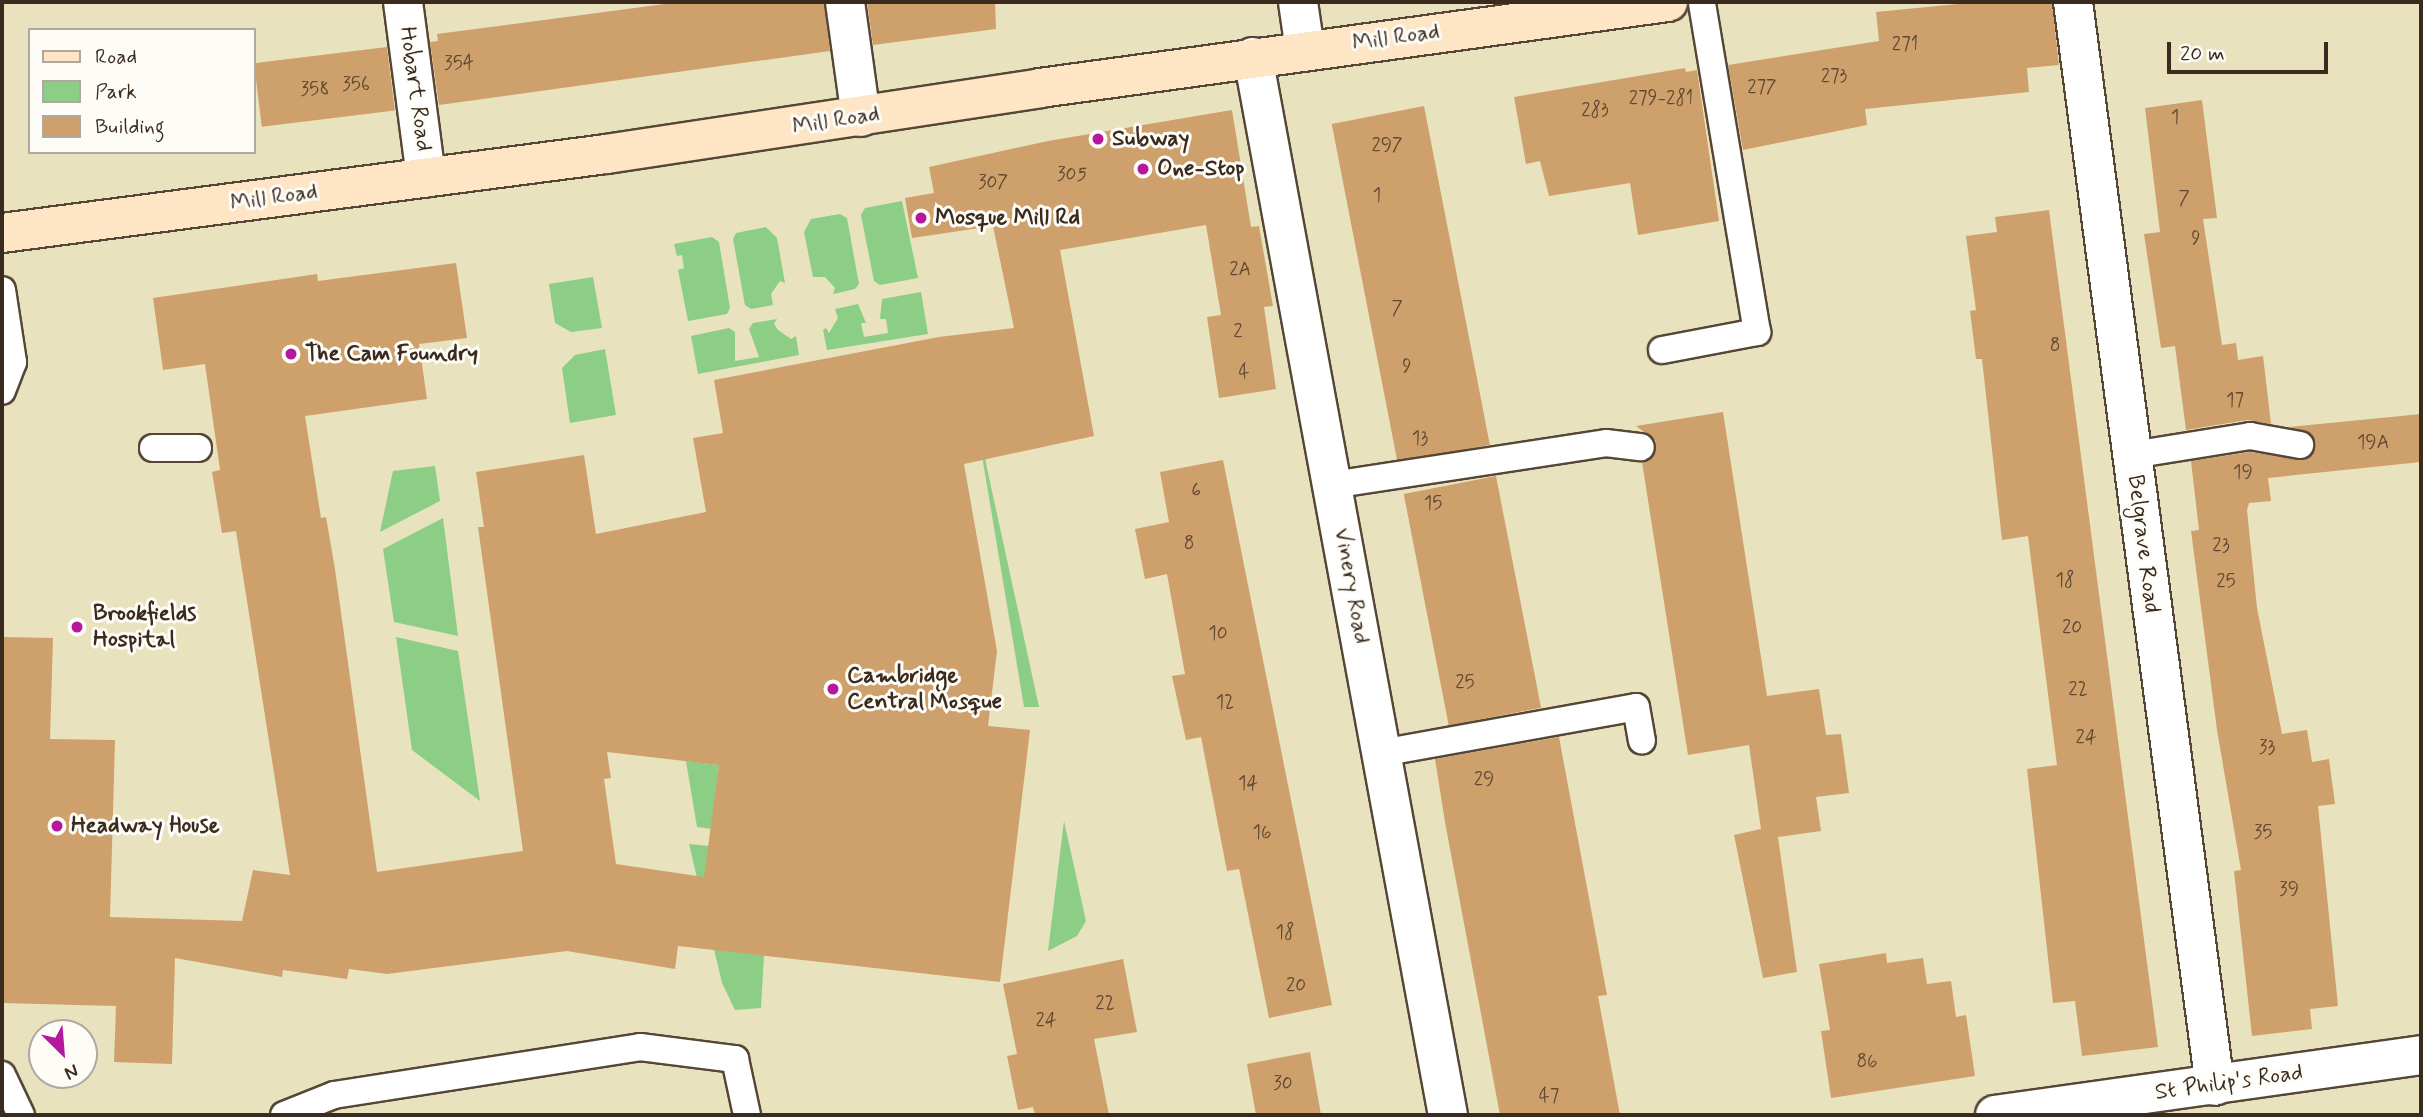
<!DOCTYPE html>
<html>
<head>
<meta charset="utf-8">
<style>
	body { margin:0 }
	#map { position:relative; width:2423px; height:1117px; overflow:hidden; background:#e9e2bf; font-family:Mynerve,sans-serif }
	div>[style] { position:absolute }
	.green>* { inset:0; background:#8cce85 }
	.building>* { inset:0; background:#cea06c; transform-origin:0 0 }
	.roads { filter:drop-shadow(2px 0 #554636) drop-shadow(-2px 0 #554636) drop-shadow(0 2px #554636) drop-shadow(0 -2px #554636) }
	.lane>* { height:26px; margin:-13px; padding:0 13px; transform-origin:13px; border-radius:13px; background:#fff }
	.street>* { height:38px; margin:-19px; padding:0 19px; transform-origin:19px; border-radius:19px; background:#fff }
	.secondary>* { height:38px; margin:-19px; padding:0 19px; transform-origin:19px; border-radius:19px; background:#fde5c5 }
	.dots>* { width:19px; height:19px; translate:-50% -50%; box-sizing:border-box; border:4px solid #fdfcf7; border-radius:50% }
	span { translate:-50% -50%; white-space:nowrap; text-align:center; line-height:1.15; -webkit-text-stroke:6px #fdfcf7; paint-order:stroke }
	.number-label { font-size:19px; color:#604832 }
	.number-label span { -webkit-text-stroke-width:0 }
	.street-label { font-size:23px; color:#3b2a1e }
	.poi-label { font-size:23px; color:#3b2a1e; font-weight:700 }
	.left { translate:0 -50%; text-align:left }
	.frame { position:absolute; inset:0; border:4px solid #3b2a1e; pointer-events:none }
	.legend { position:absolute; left:28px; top:28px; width:228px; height:126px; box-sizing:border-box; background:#fdfcf7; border:2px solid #afa8a0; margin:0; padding:9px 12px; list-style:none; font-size:21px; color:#3b2a1e }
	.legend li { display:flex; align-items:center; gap:14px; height:35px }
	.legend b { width:35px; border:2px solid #afa8a0 }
	.north { position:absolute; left:28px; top:1019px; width:70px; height:70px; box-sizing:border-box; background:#fdfcf7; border:2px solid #afa8a0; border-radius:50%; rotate:155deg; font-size:19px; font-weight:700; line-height:28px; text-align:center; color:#3b2a1e }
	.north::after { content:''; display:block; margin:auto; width:24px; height:32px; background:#b5179e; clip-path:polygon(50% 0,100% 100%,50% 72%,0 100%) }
	.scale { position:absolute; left:2167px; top:42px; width:161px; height:32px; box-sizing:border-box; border:4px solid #3b2a1e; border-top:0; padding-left:9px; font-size:21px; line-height:24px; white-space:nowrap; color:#3b2a1e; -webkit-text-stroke:5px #fdfcf7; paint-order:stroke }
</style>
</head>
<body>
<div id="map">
	<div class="green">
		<i style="clip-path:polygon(902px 201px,918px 278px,880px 285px,874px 281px,861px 215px,865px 208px)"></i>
		<i style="clip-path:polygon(840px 214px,847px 218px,859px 284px,855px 289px,833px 294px,835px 288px,825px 277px,813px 277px,804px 232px,811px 219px)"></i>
		<i style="clip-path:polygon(766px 227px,777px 238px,785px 283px,780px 281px,771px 294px,773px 305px,751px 309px,745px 305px,733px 239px,736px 233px)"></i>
		<i style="clip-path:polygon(712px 237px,719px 242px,730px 308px,727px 314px,688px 321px,678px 270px,684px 268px,682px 255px,677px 256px,674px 244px)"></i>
		<i style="clip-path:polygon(593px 277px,602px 328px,571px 332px,555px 323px,549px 284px)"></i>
		<i style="clip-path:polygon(921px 292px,928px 334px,827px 350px,823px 330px,826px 328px,829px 333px,838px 318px,835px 309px,858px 304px,866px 323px,861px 323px,864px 337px,888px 333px,886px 319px,880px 319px,882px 299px)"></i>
		<i style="clip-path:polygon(777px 319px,774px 324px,778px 330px,791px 339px,796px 336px,799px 355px,698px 374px,691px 336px,729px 328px,735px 332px,735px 361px,759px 357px,749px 329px,753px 323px)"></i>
		<i style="clip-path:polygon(963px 342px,987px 468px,1039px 707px,1024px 707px)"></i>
		<i style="clip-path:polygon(605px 349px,616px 415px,570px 423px,562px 368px,575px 355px)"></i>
		<i style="clip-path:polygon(435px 466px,440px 501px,380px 532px,393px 471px)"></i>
		<i style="clip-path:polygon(443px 518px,458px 636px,394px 622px,383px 549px)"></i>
		<i style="clip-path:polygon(396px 637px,458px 651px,480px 801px,412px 750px)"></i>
		<i style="clip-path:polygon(686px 761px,719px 765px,712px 829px,697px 827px)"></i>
		<i style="clip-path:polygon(1064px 821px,1086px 921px,1077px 936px,1048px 951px)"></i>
		<i style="clip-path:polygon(689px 844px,710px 846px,764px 955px,761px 1008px,735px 1010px,722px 983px)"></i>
	</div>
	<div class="building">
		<i style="clip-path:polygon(680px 2px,824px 2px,830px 51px,439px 105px,430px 42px,438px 41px,437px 34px)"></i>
		<i style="clip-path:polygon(867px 2px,995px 2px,996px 29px,873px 45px)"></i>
		<i style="clip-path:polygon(1978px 2px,2052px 2px,2059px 65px,2027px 68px,2029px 92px,1865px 109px,1867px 125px,1743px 150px,1728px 65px,1879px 41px,1876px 12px)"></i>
		<i style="left:387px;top:47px;width:64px;height:134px;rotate:83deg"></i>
		<i style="clip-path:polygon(1685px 68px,1686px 72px,1697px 70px,1719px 221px,1638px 235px,1630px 183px,1549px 196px,1540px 161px,1526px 164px,1514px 97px)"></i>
		<i style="clip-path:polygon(2202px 100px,2217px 218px,2203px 219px,2222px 345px,2236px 343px,2238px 360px,2263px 356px,2271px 424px,2247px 420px,2186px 430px,2175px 346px,2161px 348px,2144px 234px,2160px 232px,2145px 108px)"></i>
		<i style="left:1424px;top:106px;width:345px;height:94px;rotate:79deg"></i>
		<i style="clip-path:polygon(evenodd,1232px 110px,1251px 227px,1259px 226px,1273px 306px,1264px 307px,1276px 389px,1219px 398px,1207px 317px,1221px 315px,1206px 225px,1060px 250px,1094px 436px,964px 464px,997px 651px,988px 726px,1030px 730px,1000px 982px,678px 946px,675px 969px,567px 951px,387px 974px,349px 969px,347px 979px,283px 970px,282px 977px,175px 958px,172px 1064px,114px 1062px,116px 1006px,2px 1003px,2px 637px,53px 638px,50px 739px,115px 740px,110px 917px,242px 921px,253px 870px,290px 875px,236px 531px,222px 533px,212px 472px,220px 470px,205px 364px,163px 370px,153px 298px,317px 274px,318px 281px,456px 263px,467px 338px,419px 344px,427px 399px,305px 416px,321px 518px,326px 517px,335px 569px,377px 872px,523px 851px,478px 527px,484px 527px,476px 472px,584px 455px,596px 534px,706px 512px,693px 438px,723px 433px,714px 380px,939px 337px,1014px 328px,993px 226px,912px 238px,905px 198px,934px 193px,929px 167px,1048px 141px,1232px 110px,607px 752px,719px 765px,704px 877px,616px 864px,604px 779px,611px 778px,607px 752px)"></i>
		<i style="clip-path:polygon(2049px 210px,2158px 1047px,2082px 1056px,2075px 1001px,2053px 1003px,2027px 769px,2057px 765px,2028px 536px,2002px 540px,1982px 359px,1976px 359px,1970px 311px,1976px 310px,1966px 236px,1997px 232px,1995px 217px)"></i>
		<i style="clip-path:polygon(1723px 412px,1767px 696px,1819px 689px,1826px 735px,1841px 734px,1849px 793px,1816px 797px,1821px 831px,1778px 837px,1797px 972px,1763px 978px,1734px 835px,1761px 829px,1749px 745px,1688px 755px,1642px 462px,1654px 456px,1656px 441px,1636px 426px)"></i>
		<i style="clip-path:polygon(2421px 414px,2421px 462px,2268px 478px,2271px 501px,2249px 503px,2247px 510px,2257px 608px,2282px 734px,2307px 730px,2312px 762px,2329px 759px,2335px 804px,2318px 806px,2338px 1006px,2310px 1009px,2312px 1029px,2252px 1036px,2234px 871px,2241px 870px,2217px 730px,2191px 531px,2199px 530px,2191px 461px,2250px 452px,2305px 460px,2312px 455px,2314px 439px,2310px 433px,2289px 427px)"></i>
		<i style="clip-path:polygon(1223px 460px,1332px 1005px,1269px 1018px,1239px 869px,1227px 871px,1201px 737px,1186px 740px,1172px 676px,1185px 674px,1167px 574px,1145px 579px,1135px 529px,1169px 522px,1160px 472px)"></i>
		<i style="left:1496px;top:476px;width:236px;height:94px;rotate:79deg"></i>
		<i style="clip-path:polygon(1559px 737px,1607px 995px,1598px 996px,1620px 1115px,1500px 1115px,1445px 822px,1435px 759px)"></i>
		<i style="clip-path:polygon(1886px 953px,1887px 963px,1923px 958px,1927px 984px,1951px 981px,1956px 1017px,1966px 1015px,1975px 1076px,1831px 1098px,1821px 1031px,1830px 1030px,1819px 964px)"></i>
		<i style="clip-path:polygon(1123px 959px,1137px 1032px,1094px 1039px,1109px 1115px,1035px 1115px,1033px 1107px,1018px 1110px,1007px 1056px,1017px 1054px,1003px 984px)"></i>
		<i style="clip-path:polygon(1310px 1052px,1321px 1115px,1256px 1115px,1247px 1064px)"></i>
	</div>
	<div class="roads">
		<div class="lane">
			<i style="left:2px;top:290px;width:73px;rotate:81.3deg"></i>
			<i style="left:13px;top:362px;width:31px;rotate:111deg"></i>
			<i style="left:1662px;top:350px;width:97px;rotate:-10.7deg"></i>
			<i style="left:1757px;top:332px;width:335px;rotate:-99.5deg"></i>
			<i style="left:153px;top:448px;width:45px"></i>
			<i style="left:2132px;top:455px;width:120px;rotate:-9.1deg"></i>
			<i style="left:2250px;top:436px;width:51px;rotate:10.2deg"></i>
			<i style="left:1332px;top:485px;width:277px;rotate:-8.7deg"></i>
			<i style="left:1606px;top:443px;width:35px;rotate:7deg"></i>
			<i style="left:1381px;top:753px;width:259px;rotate:-10.2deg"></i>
			<i style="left:1636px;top:707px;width:34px;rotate:80deg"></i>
			<i style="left:2px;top:1075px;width:44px;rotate:64.6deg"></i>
			<i style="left:284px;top:1115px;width:54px;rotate:-21.8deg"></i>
			<i style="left:334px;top:1095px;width:310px;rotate:-8.9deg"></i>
			<i style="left:640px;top:1047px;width:96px;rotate:7.2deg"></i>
			<i style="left:735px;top:1059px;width:57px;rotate:77.9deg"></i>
		</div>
		<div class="street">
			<i style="left:403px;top:2px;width:177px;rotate:82.5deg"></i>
			<i style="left:845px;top:2px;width:116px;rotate:82.1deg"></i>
			<i style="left:1298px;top:2px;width:49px;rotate:81.7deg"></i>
			<i style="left:2073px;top:2px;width:1093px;rotate:82.54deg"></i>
			<i style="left:1253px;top:57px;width:1076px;rotate:79.56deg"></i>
			<i style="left:1995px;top:1115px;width:430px;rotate:-8deg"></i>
		</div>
		<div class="secondary">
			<i style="left:2px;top:233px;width:609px;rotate:-7.45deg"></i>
			<i style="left:606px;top:154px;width:439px;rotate:-8.6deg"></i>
			<i style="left:1040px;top:88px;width:634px;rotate:-7.8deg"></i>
		</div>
	</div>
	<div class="dots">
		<i style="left:1098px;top:139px;background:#b5179e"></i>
		<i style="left:1143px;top:169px;background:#b5179e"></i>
		<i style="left:921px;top:218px;background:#b5179e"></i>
		<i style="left:291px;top:354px;background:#b5179e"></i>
		<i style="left:77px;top:627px;background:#b5179e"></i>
		<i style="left:833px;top:689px;background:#b5179e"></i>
		<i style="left:57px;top:826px;background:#b5179e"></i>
	</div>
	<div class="number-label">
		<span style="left:1905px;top:45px">271</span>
		<span style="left:459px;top:64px">354</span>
		<span style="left:1834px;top:77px">273</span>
		<span style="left:356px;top:85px">356</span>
		<span style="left:1762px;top:88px">277</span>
		<span style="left:315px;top:90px">358</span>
		<span style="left:1661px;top:99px">279-281</span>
		<span style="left:1595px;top:111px">283</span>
		<span style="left:2175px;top:118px">1</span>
		<span style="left:1387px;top:146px">297</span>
		<span style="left:1072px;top:175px">305</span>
		<span style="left:993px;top:183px">307</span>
		<span style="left:1377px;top:196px">1</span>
		<span style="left:2184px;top:199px">7</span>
		<span style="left:2196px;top:239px">9</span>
		<span style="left:1240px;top:270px">2A</span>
		<span style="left:1397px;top:309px">7</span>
		<span style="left:1238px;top:332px">2</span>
		<span style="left:2055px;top:346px">8</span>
		<span style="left:1407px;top:367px">9</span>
		<span style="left:1244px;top:373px">4</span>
		<span style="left:2235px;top:401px">17</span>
		<span style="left:1420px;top:439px">13</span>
		<span style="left:2373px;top:443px">19A</span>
		<span style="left:2243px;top:473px">19</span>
		<span style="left:1196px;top:491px">6</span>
		<span style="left:1433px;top:504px">15</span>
		<span style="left:1189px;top:544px">8</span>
		<span style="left:2221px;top:546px">23</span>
		<span style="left:2065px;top:581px">18</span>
		<span style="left:2226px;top:582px">25</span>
		<span style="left:2072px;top:628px">20</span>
		<span style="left:1218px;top:634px">10</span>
		<span style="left:1465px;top:683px">25</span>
		<span style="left:2078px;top:690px">22</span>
		<span style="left:1225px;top:703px">12</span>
		<span style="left:2086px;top:738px">24</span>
		<span style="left:2267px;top:748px">33</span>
		<span style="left:1484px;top:780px">29</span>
		<span style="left:1248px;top:784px">14</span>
		<span style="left:1262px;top:833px">16</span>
		<span style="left:2263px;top:833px">35</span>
		<span style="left:2289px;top:890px">39</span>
		<span style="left:1285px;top:933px">18</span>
		<span style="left:1296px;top:986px">20</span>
		<span style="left:1105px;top:1004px">22</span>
		<span style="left:1046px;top:1021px">24</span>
		<span style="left:1867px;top:1062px">86</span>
		<span style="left:1283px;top:1084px">30</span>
		<span style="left:1549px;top:1097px">47</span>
	</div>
	<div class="street-label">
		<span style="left:1396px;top:38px;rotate:-8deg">Mill Road</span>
		<span style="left:415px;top:89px;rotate:82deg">Hobart Road</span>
		<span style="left:836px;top:121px;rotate:-9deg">Mill Road</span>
		<span style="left:274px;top:198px;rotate:-8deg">Mill Road</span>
		<span style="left:2143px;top:544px;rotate:83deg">Belgrave Road</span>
		<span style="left:1351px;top:586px;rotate:80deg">Vinery Road</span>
		<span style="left:2229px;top:1083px;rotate:-8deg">St Philip's Road</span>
	</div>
	<div class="poi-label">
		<span class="left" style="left:1112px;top:139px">Subway</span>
		<span class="left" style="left:1157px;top:169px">One-Stop</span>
		<span class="left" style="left:935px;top:218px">Mosque Mill Rd</span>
		<span class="left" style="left:305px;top:354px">The Cam Foundry</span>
		<span class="left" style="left:93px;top:627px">Brookfields<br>Hospital</span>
		<span class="left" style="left:847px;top:689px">Cambridge<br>Central Mosque</span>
		<span class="left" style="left:71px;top:826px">Headway House</span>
	</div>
	<div class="frame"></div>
	<ul class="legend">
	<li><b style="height:9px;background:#fde5c5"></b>Road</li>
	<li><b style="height:19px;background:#8cce85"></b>Park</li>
	<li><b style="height:19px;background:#cea06c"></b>Building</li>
	</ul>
	<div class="north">N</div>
	<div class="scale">20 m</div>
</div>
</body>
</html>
